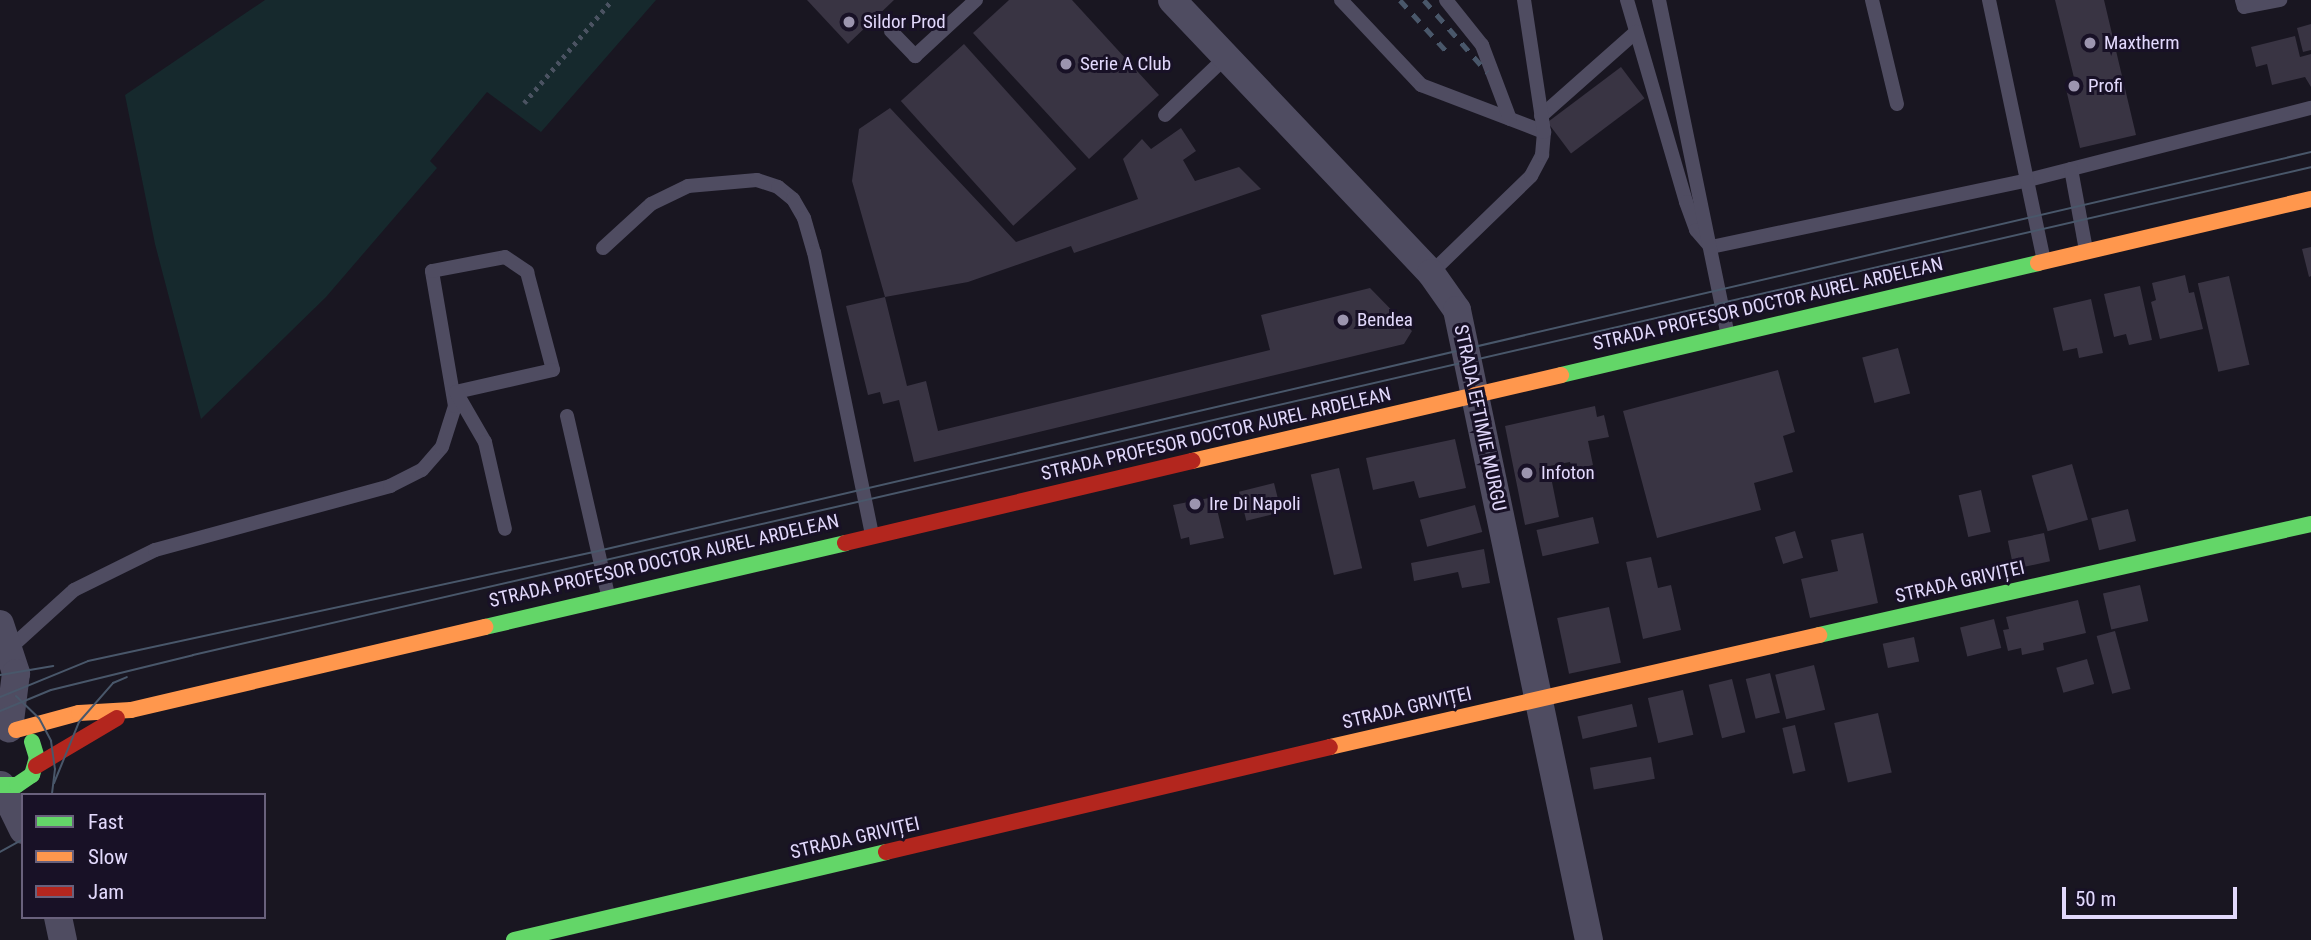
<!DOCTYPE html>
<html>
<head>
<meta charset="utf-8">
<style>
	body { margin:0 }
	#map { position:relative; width:2311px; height:940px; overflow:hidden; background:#191621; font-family:"Roboto Condensed",sans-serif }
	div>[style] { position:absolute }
	.green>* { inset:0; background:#16292d }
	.building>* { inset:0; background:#393443; transform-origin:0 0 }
	.path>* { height:4.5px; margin-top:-2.25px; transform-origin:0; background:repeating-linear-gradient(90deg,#4b5362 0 3.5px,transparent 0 8.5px) }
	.lane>* { height:14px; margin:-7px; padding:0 7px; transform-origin:7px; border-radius:7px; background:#4f4c61 }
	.street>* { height:28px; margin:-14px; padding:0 14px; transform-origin:14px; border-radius:14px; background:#4f4c61 }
	.fast>* { height:16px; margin:-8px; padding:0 8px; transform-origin:8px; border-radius:8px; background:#63d668 }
	.slow>* { height:16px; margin:-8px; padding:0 8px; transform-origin:8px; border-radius:8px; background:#ff974d }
	.jam>* { height:16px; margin:-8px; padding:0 8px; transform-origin:8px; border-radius:8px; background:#b3261e }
	.tram>* { height:2px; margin:-1px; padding:0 1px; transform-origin:1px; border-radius:1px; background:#49576a }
	.rail>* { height:5px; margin-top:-2.5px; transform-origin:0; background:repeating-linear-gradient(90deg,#49576a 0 10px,transparent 0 19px) }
	.dots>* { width:19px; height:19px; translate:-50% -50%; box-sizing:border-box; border:4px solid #181126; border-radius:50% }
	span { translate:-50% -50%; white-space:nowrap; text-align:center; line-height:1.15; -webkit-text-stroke:6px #181126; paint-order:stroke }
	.poi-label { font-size:19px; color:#e2d9fc }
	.left { translate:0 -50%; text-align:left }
	.street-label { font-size:19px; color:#e2d9fc }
	.legend { position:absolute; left:21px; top:793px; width:245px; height:126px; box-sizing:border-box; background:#181126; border:2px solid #69617c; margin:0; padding:9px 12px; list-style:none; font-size:21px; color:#e2d9fc }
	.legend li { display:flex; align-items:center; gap:14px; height:35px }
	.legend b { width:35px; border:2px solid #69617c }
	.scale { position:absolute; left:2062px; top:887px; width:175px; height:32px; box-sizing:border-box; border:4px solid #e2d9fc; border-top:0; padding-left:9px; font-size:21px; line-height:24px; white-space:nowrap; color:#e2d9fc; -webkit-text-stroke:5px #181126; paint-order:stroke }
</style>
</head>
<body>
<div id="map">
	<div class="green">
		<i style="clip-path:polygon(265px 0,656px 0,541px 132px,487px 92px,430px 161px,437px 168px,326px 297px,201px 419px,155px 244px,125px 95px)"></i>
	</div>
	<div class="building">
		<i style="clip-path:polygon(807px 0,894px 0,848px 44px)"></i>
		<i style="clip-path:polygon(1009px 0,1072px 0,1159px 95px,1089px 159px,973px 33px)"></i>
		<i style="clip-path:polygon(2055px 0,2104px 0,2136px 135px,2080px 148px,2066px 89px,2076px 86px)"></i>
		<i style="clip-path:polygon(2311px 24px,2311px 50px,2303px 52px,2297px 28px)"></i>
		<i style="clip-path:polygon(2295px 36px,2300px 57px,2311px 54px,2311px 87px,2305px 77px,2272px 85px,2267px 64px,2256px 67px,2251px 47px)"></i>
		<i style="left:964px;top:44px;width:168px;height:85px;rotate:48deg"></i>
		<i style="left:1621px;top:67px;width:39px;height:92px;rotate:53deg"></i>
		<i style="clip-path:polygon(890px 108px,1016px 242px,1138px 199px,1123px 159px,1142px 139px,1151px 149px,1181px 128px,1196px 151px,1183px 160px,1195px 181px,1239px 167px,1261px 189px,1074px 253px,1071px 246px,968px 282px,885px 297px,852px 181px,859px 129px)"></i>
		<i style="clip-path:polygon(2311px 247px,2311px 276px,2309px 277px,2302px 249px)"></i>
		<i style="clip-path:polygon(2185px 275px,2189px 293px,2194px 292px,2203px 329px,2160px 339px,2151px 302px,2156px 300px,2152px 283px)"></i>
		<i style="left:2229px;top:276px;width:91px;height:32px;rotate:77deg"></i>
		<i style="clip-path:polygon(2140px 286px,2152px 340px,2129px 345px,2126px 334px,2114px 337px,2104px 294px)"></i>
		<i style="clip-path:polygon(1370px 288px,1412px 331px,1404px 344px,914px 462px,899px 400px,883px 404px,880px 392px,868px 395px,846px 306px,885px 297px,907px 386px,926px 381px,938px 431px,1270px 350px,1261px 315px)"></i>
		<i style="clip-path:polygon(2091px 299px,2103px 353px,2079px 358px,2077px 348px,2063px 351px,2053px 308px)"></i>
		<i style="left:1898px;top:348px;width:47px;height:37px;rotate:75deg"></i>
		<i style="clip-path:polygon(1778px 370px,1795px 432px,1783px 436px,1793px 472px,1754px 483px,1761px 510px,1657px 538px,1623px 411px)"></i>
		<i style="clip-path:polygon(1595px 406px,1597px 417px,1604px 415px,1609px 437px,1588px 441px,1593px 465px,1572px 470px,1570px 462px,1539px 468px,1541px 479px,1551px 477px,1559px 517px,1525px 525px,1505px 426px)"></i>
		<i style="clip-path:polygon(1455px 439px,1466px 488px,1419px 498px,1414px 481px,1373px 490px,1366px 458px)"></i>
		<i style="left:2072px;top:464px;width:58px;height:42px;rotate:74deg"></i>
		<i style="left:1339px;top:468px;width:103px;height:29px;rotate:77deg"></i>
		<i style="left:1274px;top:483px;width:30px;height:36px;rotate:76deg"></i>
		<i style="left:1981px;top:490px;width:43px;height:23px;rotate:77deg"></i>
		<i style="clip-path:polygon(1214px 497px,1224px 538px,1190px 545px,1189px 537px,1181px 539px,1173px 505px)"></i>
		<i style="left:1475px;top:505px;width:28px;height:57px;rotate:75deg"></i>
		<i style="left:2128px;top:509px;width:33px;height:38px;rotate:76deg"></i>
		<i style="left:1593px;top:517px;width:27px;height:58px;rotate:77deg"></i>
		<i style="left:1795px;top:531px;width:28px;height:21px;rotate:73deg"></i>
		<i style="clip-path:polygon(1863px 533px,1878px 603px,1810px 618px,1801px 579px,1838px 571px,1831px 540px)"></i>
		<i style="left:2044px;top:533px;width:29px;height:37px;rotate:78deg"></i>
		<i style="clip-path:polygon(1484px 549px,1490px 583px,1462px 588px,1458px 572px,1414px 581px,1411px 563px)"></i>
		<i style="clip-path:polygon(1651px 557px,1658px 588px,1671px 585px,1681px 630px,1643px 639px,1626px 562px)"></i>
		<i style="left:2140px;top:585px;width:37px;height:38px;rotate:77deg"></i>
		<i style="clip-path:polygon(2078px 600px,2086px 633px,2043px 643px,2044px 650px,2022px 655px,2021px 648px,2008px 651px,2003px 630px,2009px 629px,2006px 617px)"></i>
		<i style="left:1609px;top:607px;width:57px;height:53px;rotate:78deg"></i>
		<i style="left:1994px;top:619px;width:30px;height:35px;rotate:76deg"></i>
		<i style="left:2115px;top:631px;width:60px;height:19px;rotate:75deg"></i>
		<i style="left:1914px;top:637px;width:25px;height:32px;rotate:78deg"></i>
		<i style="left:2087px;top:659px;width:26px;height:32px;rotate:74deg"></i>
		<i style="left:1814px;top:665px;width:46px;height:40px;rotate:76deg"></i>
		<i style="left:1770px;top:673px;width:41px;height:25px;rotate:76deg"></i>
		<i style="left:1732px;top:679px;width:55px;height:24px;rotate:76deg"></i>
		<i style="left:1683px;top:690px;width:46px;height:36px;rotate:77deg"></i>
		<i style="left:1632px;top:704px;width:23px;height:56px;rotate:77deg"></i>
		<i style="left:1878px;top:713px;width:61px;height:45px;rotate:77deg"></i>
		<i style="left:1795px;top:725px;width:47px;height:13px;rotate:77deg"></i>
		<i style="left:1651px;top:757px;width:22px;height:62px;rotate:80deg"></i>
	</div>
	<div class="path">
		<i style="left:524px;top:103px;width:135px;rotate:-49.5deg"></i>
	</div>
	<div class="lane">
		<i style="left:1341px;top:0;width:117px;rotate:46.7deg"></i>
		<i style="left:1421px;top:85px;width:132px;rotate:20.9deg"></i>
		<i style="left:1446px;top:0;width:58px;rotate:51.3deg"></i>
		<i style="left:1482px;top:45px;width:79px;rotate:69.3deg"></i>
		<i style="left:1627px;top:0;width:210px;rotate:73.7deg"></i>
		<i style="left:1686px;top:202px;width:30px;rotate:70deg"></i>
		<i style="left:1696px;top:230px;width:23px;rotate:49deg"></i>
		<i style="left:1711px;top:247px;width:324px;rotate:-11.9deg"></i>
		<i style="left:2028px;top:180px;width:292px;rotate:-14.3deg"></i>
		<i style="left:1659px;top:0;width:342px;rotate:78.4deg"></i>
		<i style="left:1872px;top:0;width:107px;rotate:76.5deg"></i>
		<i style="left:1989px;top:0;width:266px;rotate:78.1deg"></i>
		<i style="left:2242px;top:0;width:7px;rotate:74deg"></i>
		<i style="left:2244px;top:7px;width:37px;rotate:-11deg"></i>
		<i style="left:891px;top:31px;width:35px;rotate:46deg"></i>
		<i style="left:915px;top:56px;width:83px;rotate:-42.6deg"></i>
		<i style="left:1165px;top:115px;width:84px;rotate:-43.6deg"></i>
		<i style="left:1541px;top:116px;width:127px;rotate:-41.5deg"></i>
		<i style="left:2071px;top:169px;width:82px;rotate:79.5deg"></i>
		<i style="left:603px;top:248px;width:65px;rotate:-42.5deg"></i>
		<i style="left:651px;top:204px;width:41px;rotate:-25.9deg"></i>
		<i style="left:688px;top:186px;width:69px;rotate:-5deg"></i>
		<i style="left:757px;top:180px;width:22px;rotate:18deg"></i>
		<i style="left:778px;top:187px;width:19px;rotate:39deg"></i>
		<i style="left:793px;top:199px;width:22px;rotate:60deg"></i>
		<i style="left:804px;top:218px;width:35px;rotate:74deg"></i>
		<i style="left:814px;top:252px;width:288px;rotate:78.4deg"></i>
		<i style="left:1431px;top:273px;width:139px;rotate:-44.1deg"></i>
		<i style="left:1531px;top:176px;width:24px;rotate:-62deg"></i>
		<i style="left:1542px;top:155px;width:23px;rotate:-85deg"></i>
		<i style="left:1544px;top:132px;width:134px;rotate:-98.6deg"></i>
		<i style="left:567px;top:416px;width:184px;rotate:77.1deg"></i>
		<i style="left:9px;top:649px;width:88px;rotate:-42.2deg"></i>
		<i style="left:74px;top:590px;width:90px;rotate:-26.3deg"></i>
		<i style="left:155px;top:550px;width:244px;rotate:-15.2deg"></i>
		<i style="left:390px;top:486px;width:36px;rotate:-27deg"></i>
		<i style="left:422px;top:470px;width:30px;rotate:-49deg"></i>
		<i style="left:442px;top:447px;width:43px;rotate:-72.4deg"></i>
		<i style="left:455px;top:406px;width:137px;rotate:-99.7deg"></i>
		<i style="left:432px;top:271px;width:74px;rotate:-10.9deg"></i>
		<i style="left:505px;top:257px;width:27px;rotate:34deg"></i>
		<i style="left:527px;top:272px;width:101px;rotate:75.1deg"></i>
		<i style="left:553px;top:370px;width:99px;rotate:167.2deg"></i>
		<i style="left:456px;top:392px;width:58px;rotate:59.9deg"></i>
		<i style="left:485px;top:442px;width:89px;rotate:77.1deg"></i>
	</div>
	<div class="street">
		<i style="left:1172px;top:0;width:376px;rotate:46.5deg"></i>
		<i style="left:1431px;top:273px;width:45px;rotate:54.9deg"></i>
		<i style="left:1457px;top:310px;width:644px;rotate:78.17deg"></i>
		<i style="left:0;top:624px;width:52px;rotate:71.9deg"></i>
		<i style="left:16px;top:673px;width:56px;rotate:97.1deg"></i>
		<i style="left:1px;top:785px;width:50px;rotate:63.9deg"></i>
		<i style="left:58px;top:917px;width:24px;rotate:78deg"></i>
	</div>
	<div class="fast">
		<i style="left:1561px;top:375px;width:490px;rotate:-13.2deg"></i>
		<i style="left:485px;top:627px;width:370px;rotate:-13.1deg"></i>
		<i style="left:1819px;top:635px;width:504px;rotate:-12.71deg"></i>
		<i style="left:0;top:785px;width:17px"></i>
		<i style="left:17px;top:785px;width:18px;rotate:-34deg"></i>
		<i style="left:32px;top:775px;width:18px;rotate:-74deg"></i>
		<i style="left:37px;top:758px;width:17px;rotate:-107deg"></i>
		<i style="left:514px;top:940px;width:382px;rotate:-13.3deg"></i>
	</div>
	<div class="slow">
		<i style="left:2038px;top:263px;width:280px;rotate:-13.2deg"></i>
		<i style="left:1192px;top:461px;width:379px;rotate:-13.1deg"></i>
		<i style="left:16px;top:730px;width:65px;rotate:-15.1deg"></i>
		<i style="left:79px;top:713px;width:52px;rotate:-3.3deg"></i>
		<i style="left:131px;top:710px;width:364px;rotate:-13.2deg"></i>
		<i style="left:1330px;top:747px;width:502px;rotate:-12.9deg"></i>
	</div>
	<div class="jam">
		<i style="left:845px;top:543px;width:357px;rotate:-13.3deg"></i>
		<i style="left:36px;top:766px;width:94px;rotate:-30.7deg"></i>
		<i style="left:886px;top:852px;width:456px;rotate:-13.3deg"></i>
	</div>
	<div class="tram">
		<i style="left:0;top:675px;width:54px;rotate:-9.6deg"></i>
		<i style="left:16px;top:696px;width:32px;rotate:44deg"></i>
		<i style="left:39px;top:718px;width:26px;rotate:62deg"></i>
		<i style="left:51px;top:741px;width:28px;rotate:82deg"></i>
		<i style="left:55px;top:769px;width:26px;rotate:97deg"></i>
		<i style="left:0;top:697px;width:95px;rotate:-22.2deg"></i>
		<i style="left:88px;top:661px;width:522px;rotate:-12.17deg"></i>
		<i style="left:598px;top:551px;width:1759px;rotate:-13.11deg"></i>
		<i style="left:0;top:711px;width:55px;rotate:-22.4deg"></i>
		<i style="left:51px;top:690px;width:146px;rotate:-13.8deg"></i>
		<i style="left:193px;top:655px;width:2173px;rotate:-12.97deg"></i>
		<i style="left:54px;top:783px;width:66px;rotate:-67.7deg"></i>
		<i style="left:79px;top:722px;width:52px;rotate:-48.9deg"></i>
		<i style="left:113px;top:683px;width:15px;rotate:-23deg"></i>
		<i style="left:0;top:852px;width:26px;rotate:-29deg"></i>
	</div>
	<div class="rail">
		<i style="left:1400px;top:0;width:72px;rotate:47.8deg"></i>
		<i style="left:1424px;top:0;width:96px;rotate:48.8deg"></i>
	</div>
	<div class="dots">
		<i style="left:849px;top:22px;background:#9c95af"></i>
		<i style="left:2090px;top:43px;background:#9c95af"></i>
		<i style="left:1066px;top:64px;background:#9c95af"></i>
		<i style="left:2074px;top:86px;background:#9c95af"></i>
		<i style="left:1343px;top:320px;background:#9c95af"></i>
		<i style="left:1527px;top:473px;background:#9c95af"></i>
		<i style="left:1195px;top:504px;background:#9c95af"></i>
	</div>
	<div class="poi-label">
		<span class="left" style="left:863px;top:22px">Sildor Prod</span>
		<span class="left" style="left:2104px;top:43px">Maxtherm</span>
		<span class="left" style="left:1080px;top:64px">Serie A Club</span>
		<span class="left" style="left:2088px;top:86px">Profi</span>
		<span class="left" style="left:1357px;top:320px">Bendea</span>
		<span class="left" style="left:1541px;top:473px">Infoton</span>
		<span class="left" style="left:1209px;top:504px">Ire Di Napoli</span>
	</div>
	<div class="street-label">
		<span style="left:1768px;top:304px;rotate:-13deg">STRADA PROFESOR DOCTOR AUREL ARDELEAN</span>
		<span style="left:1480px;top:418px;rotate:78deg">STRADA EFTIMIE MURGU</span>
		<span style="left:1216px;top:434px;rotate:-13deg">STRADA PROFESOR DOCTOR AUREL ARDELEAN</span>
		<span style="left:664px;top:561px;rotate:-13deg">STRADA PROFESOR DOCTOR AUREL ARDELEAN</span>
		<span style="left:1960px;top:582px;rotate:-13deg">STRADA GRIVIȚEI</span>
		<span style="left:1407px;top:708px;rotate:-13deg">STRADA GRIVIȚEI</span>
		<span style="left:855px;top:838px;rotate:-13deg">STRADA GRIVIȚEI</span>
	</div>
	<ul class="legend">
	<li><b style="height:9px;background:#63d668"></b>Fast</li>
	<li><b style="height:9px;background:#ff974d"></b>Slow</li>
	<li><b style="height:9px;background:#b3261e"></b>Jam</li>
	</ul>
	<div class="scale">50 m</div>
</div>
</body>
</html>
